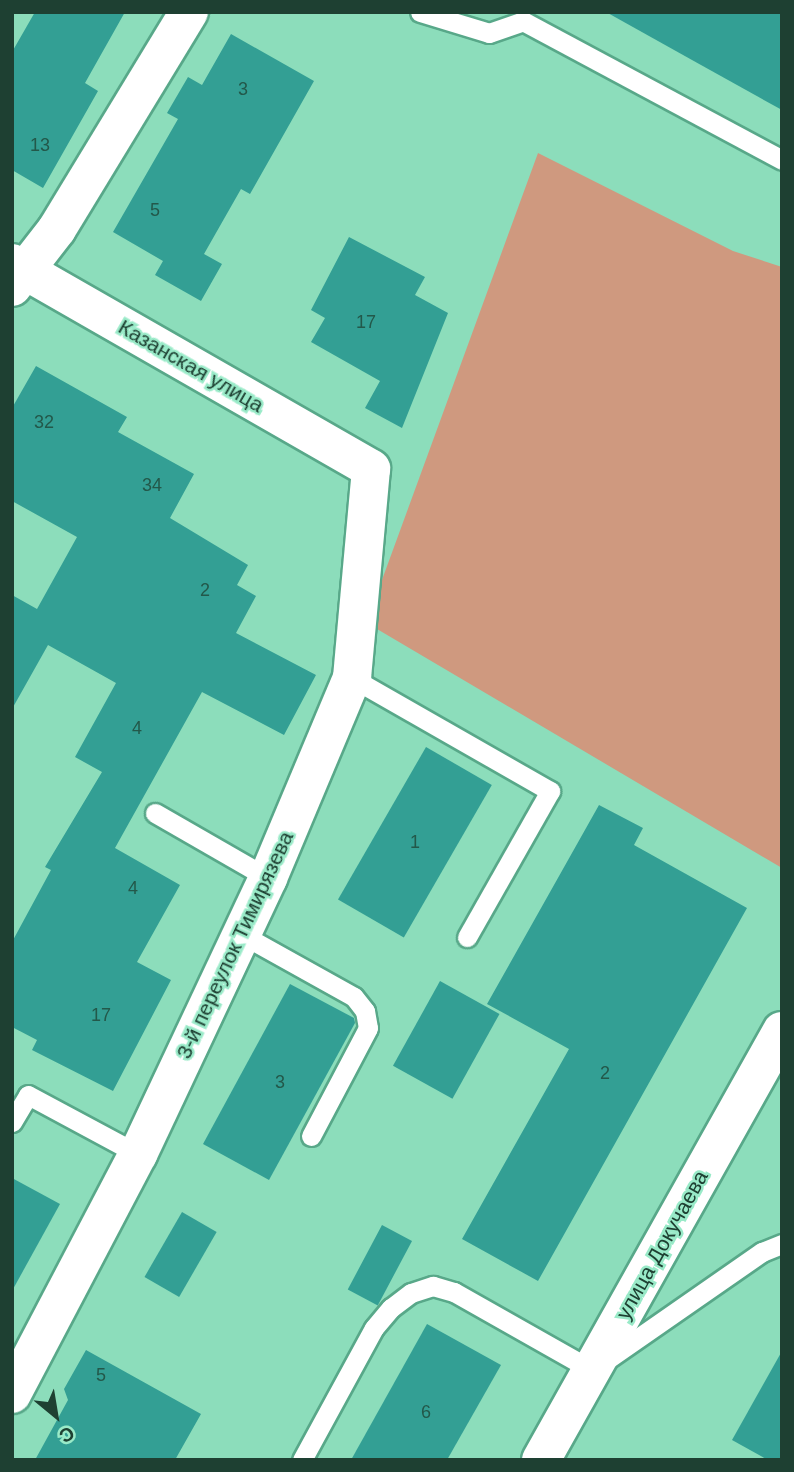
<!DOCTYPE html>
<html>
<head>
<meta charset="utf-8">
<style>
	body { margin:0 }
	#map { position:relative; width:794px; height:1472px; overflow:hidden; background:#8cddbb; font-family:Helvetica,sans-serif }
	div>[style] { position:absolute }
	.green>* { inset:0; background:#cf997f }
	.building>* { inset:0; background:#339f94; transform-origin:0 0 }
	.roads { filter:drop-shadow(2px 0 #58a889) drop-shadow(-2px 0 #58a889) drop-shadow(0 2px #58a889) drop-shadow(0 -2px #58a889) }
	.lane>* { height:19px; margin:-9.5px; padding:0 9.5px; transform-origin:9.5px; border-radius:9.5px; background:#fff }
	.street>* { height:38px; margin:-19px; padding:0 19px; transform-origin:19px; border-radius:19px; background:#fff }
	span { translate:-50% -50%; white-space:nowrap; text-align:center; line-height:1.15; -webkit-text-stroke:5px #99eac8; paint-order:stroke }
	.number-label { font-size:18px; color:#23584a }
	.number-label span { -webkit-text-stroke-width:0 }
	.street-label { font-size:21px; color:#1e4032 }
	.frame { position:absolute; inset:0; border:14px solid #1e4032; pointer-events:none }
	.north { position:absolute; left:21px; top:1381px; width:70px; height:70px; -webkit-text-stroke:5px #99eac8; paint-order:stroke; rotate:150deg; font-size:19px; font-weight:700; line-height:28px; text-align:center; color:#1e4032 }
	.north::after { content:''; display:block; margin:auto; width:24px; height:32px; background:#1e4032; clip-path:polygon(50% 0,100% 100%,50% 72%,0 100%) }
</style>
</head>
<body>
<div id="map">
	<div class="green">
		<i style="clip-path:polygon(538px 153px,733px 251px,782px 267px,782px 868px,377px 629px,371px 610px)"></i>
	</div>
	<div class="building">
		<i style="clip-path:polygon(35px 12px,125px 12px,85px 83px,98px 91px,43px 188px,12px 170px,12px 52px)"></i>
		<i style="clip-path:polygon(606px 12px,782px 12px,782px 110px,692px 60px)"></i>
		<i style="clip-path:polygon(231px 34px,314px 81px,250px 194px,241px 189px,204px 254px,222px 264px,201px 301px,155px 275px,163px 261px,113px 232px,178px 119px,167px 113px,188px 77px,202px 85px)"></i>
		<i style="clip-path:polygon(349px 237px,425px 277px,415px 295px,448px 313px,402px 428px,365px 408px,380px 381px,311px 342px,325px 318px,311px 310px)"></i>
		<i style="clip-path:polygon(36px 366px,127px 417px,118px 432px,194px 474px,170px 518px,248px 565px,237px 585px,256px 596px,236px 633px,316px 675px,284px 735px,202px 692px,115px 848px,180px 885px,137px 962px,171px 980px,113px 1091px,32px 1050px,37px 1040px,12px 1027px,12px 942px,51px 870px,45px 867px,102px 772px,75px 757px,116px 683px,48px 645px,12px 709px,12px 595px,37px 609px,77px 537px,12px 501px,12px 408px)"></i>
		<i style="left:426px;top:747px;width:76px;height:176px;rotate:30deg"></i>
		<i style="clip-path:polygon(599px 805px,643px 828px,634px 845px,747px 908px,538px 1281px,462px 1239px,569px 1049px,487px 1004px)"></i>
		<i style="left:440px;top:981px;width:68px;height:97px;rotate:29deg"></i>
		<i style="clip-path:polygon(290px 984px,354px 1018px,355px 1023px,269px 1180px,203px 1144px)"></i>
		<i style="clip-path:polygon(12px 1178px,60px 1204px,12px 1291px)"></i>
		<i style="left:182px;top:1212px;width:40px;height:75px;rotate:30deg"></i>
		<i style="left:382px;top:1225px;width:34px;height:73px;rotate:28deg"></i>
		<i style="clip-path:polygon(427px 1324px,501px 1365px,447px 1460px,351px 1460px)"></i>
		<i style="clip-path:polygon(86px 1350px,201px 1414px,175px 1460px,35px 1460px,68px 1400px,64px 1389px)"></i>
		<i style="clip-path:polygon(782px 1351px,782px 1460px,768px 1460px,732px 1440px)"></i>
	</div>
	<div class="roads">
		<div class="lane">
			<i style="left:420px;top:12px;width:72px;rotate:16.9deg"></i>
			<i style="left:489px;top:33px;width:36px;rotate:-19deg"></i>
			<i style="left:523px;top:21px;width:294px;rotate:28.2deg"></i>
			<i style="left:352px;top:678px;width:228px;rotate:29.7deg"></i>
			<i style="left:550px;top:791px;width:168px;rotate:119.6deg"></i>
			<i style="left:155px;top:813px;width:130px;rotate:29.9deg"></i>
			<i style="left:241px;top:934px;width:129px;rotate:29.1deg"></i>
			<i style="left:354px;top:997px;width:18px;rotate:52deg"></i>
			<i style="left:365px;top:1011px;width:17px;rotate:80deg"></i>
			<i style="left:368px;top:1028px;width:122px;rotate:117.8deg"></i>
			<i style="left:12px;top:1122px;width:31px;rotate:-59deg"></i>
			<i style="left:28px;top:1095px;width:125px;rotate:28.2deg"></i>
			<i style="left:302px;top:1460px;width:150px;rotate:-61.4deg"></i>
			<i style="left:374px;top:1328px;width:26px;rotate:-50deg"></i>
			<i style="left:391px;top:1308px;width:25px;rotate:-37deg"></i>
			<i style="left:411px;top:1293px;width:23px;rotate:-18deg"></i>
			<i style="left:433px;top:1286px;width:22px;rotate:16deg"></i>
			<i style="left:454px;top:1292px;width:159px;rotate:29.5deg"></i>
			<i style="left:592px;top:1370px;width:207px;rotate:-34.8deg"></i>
			<i style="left:762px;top:1252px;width:22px;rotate:-22deg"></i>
		</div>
		<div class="street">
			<i style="left:12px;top:263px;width:414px;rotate:29.8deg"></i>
			<i style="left:371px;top:469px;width:210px;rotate:95.2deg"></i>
			<i style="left:352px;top:678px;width:217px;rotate:112.8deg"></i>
			<i style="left:268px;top:878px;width:305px;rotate:115.2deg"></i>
			<i style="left:138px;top:1154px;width:271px;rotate:117.7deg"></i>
			<i style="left:12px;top:287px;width:73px;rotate:-52.2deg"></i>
			<i style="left:57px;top:229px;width:254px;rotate:-58.7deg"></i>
			<i style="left:541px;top:1460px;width:492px;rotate:-60.7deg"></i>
		</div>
	</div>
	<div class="number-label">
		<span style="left:243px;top:89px">3</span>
		<span style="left:40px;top:145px">13</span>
		<span style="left:155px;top:210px">5</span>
		<span style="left:366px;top:322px">17</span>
		<span style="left:44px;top:422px">32</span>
		<span style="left:152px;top:485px">34</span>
		<span style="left:205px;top:590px">2</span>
		<span style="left:137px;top:728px">4</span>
		<span style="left:415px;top:842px">1</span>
		<span style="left:133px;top:888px">4</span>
		<span style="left:101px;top:1015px">17</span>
		<span style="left:605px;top:1073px">2</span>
		<span style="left:280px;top:1082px">3</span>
		<span style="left:101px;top:1375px">5</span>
		<span style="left:426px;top:1412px">6</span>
	</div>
	<div class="street-label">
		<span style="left:191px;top:366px;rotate:30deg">Казанская улица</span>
		<span style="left:235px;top:945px;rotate:-65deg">3-й переулок Тимирязева</span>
		<span style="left:662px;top:1245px;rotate:-61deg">улица Докучаева</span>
	</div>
	<div class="frame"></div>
	<div class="north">С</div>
</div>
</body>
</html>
